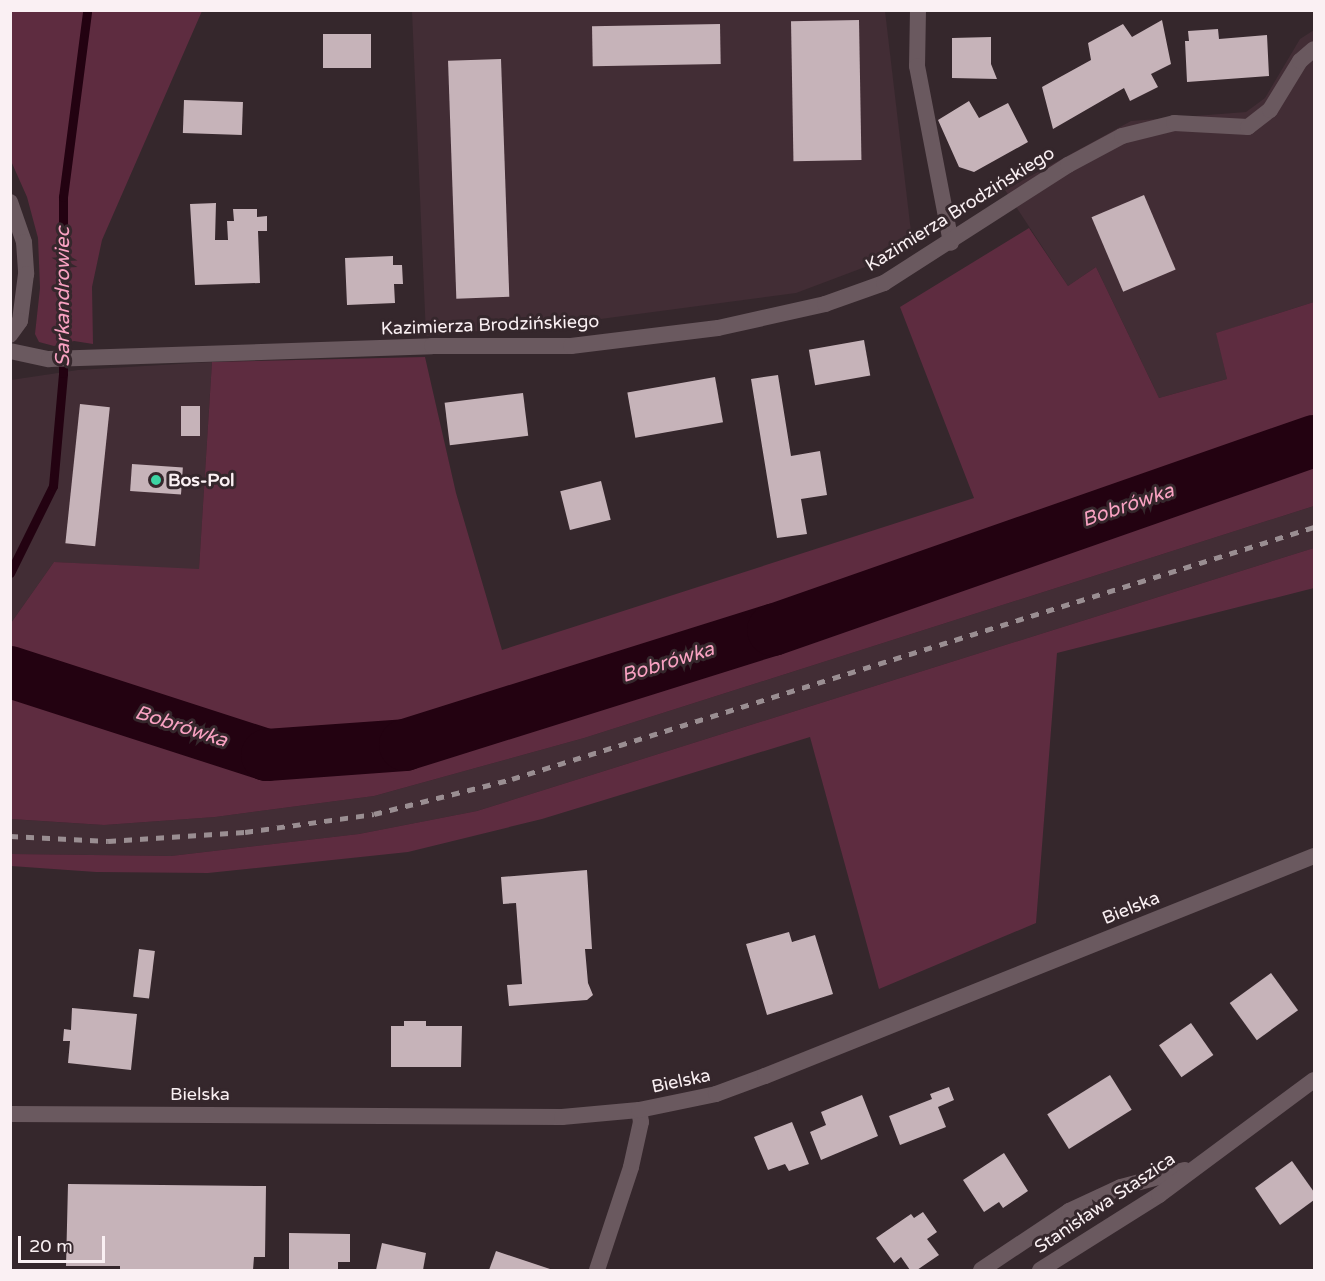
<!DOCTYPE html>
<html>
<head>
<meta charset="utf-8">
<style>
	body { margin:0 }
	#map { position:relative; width:1325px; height:1281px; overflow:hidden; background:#35272c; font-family:"Varela Round",sans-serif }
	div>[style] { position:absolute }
	.built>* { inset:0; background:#422d35 }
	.green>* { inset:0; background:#5e2c40 }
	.stream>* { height:9px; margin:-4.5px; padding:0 4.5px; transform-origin:4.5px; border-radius:4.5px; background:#230211 }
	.river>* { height:52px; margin:-26px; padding:0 26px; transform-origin:26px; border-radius:26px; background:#230211 }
	.building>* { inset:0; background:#c6b3b9; transform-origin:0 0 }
	.minor>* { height:16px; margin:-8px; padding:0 8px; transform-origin:8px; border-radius:8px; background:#6a595f }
	.tertiary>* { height:16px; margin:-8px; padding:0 8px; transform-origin:8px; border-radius:8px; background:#6a595f }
	.rail>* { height:4.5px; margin-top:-2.25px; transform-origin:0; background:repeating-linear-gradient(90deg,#9a8e92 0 8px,transparent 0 16px) }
	.dots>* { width:16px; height:16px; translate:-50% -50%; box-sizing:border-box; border:3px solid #35272c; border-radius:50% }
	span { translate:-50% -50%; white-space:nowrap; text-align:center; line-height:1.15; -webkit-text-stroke:6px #35272c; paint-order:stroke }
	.street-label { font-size:18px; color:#faf0f3 }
	.poi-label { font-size:18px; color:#faf0f3; font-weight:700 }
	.left { translate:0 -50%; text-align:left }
	.water-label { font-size:20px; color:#f9a2c2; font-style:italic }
	.frame { position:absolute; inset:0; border:12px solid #faf0f3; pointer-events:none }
	.scale { position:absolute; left:18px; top:1236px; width:87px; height:27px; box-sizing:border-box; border:3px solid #faf0f3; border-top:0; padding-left:8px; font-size:18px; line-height:21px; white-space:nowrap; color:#faf0f3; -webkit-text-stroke:4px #35272c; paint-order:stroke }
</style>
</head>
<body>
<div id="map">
	<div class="built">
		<i style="clip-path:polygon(412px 11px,885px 11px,913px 249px,796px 293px,593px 320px,426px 336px)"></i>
		<i style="clip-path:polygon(1314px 30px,1314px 302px,1217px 333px,1227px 379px,1159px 398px,1096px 267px,1068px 286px,1005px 190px,1131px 121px,1246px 112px,1265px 98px,1300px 39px)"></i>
		<i style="clip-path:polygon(212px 362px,199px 570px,54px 562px,11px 623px,11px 380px,78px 370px)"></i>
		<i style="clip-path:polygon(1314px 506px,1314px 548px,477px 811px,359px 834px,171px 856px,11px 854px,10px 819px,104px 825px,215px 817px,374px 796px,584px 738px)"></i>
	</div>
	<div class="green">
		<i style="clip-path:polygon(10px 11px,202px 11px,102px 240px,92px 287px,93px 344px,74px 341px,54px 346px,39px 342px,35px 334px,40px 288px,38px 238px,27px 197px,11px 161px)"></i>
		<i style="clip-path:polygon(1029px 228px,1068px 286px,1096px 267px,1159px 398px,1227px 379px,1216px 333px,1314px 302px,1314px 506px,584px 738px,374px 796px,215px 817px,104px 825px,11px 819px,11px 623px,54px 562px,199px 569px,212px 362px,425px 357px,456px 493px,502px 650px,974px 498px,900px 307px)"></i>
		<i style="clip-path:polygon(1314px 548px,1314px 588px,1057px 653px,1036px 923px,879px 989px,810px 737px,542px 819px,408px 852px,208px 873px,96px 872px,11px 866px,11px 854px,171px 856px,359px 834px,477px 811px)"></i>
	</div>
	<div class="stream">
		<i style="left:10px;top:573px;width:97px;rotate:-63.7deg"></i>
		<i style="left:53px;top:486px;width:113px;rotate:-84.9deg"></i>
		<i style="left:63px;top:373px;width:176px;rotate:-90deg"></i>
		<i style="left:63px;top:197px;width:187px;rotate:-82.6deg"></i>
	</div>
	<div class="river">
		<i style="left:10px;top:672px;width:270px;rotate:17.9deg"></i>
		<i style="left:267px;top:755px;width:138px;rotate:-4.1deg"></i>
		<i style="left:405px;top:745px;width:386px;rotate:-17.4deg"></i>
		<i style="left:773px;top:630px;width:573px;rotate:-19.26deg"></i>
	</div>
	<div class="building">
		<i style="left:859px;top:20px;width:140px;height:68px;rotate:89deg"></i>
		<i style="clip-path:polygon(1162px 20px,1171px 64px,1151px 74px,1158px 87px,1130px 101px,1124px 88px,1053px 129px,1042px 87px,1091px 60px,1088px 43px,1123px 24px,1132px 37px)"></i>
		<i style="left:720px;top:24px;width:40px;height:128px;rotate:89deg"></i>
		<i style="clip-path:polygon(1218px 29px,1219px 39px,1267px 35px,1269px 76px,1187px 82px,1185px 41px,1189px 41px,1188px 31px)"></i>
		<i style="left:323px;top:34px;width:48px;height:34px"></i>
		<i style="clip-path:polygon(991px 37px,991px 64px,997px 79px,952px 78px,952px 38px)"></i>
		<i style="left:501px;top:59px;width:238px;height:53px;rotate:88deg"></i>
		<i style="left:184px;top:100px;width:59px;height:33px;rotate:2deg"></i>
		<i style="clip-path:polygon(969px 101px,979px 118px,1008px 103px,1028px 142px,974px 172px,959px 167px,938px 120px)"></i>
		<i style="left:1144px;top:195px;width:81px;height:57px;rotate:67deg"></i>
		<i style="clip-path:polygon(216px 203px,215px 240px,228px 240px,227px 221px,234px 221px,233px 209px,257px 209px,257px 217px,267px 216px,267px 231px,258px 231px,260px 283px,195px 285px,190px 204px)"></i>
		<i style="clip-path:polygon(393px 256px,393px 265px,402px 265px,403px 284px,394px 284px,395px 303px,347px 305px,345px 258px)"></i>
		<i style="left:864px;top:340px;width:36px;height:56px;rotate:80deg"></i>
		<i style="clip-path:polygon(778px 375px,791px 456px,820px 451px,827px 495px,801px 499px,807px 534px,777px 538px,751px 379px)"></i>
		<i style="left:715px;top:377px;width:46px;height:89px;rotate:80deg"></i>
		<i style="left:523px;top:393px;width:43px;height:79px;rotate:83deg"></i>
		<i style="left:80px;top:404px;width:30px;height:140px;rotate:6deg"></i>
		<i style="left:181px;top:406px;width:19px;height:30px"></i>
		<i style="left:132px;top:464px;width:51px;height:27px;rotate:4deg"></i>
		<i style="left:601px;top:481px;width:40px;height:42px;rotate:76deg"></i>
		<i style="clip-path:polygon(587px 870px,592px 949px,585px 949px,588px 983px,593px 995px,587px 1000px,509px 1006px,507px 985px,522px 984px,516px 903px,503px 904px,501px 877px)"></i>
		<i style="clip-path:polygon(789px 932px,792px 942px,815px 935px,833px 994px,767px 1015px,746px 944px)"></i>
		<i style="left:139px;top:949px;width:16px;height:48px;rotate:7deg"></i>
		<i style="left:1271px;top:973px;width:46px;height:51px;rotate:54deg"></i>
		<i style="clip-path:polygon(72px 1008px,137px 1014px,131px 1070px,68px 1063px,70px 1041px,63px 1041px,64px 1029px,71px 1030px)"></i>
		<i style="clip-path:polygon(404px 1021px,426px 1021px,426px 1026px,462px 1026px,461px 1067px,391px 1067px,391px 1026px,404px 1026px)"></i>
		<i style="left:1191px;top:1023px;width:39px;height:39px;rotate:55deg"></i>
		<i style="left:1110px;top:1075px;width:41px;height:74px;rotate:58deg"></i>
		<i style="clip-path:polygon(949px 1087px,954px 1100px,938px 1107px,946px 1127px,900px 1145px,889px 1116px,932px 1099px,930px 1094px)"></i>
		<i style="clip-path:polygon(862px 1095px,878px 1136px,821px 1160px,810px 1132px,826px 1125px,821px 1112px)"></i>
		<i style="clip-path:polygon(792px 1122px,809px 1164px,789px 1171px,785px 1164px,768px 1170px,754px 1137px)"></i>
		<i style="clip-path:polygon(1004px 1153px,1028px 1191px,1003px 1208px,999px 1202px,984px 1212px,963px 1180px)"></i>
		<i style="clip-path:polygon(1292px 1161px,1314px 1192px,1314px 1200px,1280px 1225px,1255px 1188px)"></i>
		<i style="clip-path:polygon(68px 1184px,266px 1186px,265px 1257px,254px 1257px,253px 1270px,120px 1270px,120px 1266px,66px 1266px)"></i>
		<i style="clip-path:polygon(923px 1212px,937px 1232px,927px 1239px,939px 1255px,917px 1270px,910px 1270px,901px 1257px,894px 1263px,876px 1238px,911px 1214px,914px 1218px)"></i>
		<i style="clip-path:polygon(289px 1233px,350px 1234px,350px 1262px,338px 1262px,338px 1270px,289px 1270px)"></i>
		<i style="clip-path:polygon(382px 1243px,426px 1253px,423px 1270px,376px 1270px)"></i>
		<i style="clip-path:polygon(496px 1251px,553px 1270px,489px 1270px)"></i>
	</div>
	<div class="minor">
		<i style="left:918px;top:10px;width:56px;rotate:91deg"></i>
		<i style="left:917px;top:66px;width:180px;rotate:79.1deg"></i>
		<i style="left:10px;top:202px;width:42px;rotate:70.7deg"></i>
		<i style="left:24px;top:242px;width:32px;rotate:86deg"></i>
		<i style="left:26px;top:274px;width:47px;rotate:97.3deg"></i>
		<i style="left:20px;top:321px;width:17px;rotate:126deg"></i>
		<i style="left:10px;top:351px;width:40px;rotate:12deg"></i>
		<i style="left:49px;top:359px;width:383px;rotate:-1.9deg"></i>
		<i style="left:432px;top:346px;width:139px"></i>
		<i style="left:571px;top:346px;width:148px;rotate:-7deg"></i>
		<i style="left:718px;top:328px;width:110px;rotate:-12.6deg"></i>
		<i style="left:825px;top:304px;width:63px;rotate:-19.6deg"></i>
		<i style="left:884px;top:283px;width:219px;rotate:-32.7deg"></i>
		<i style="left:1068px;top:165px;width:61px;rotate:-28.2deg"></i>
		<i style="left:1122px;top:136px;width:54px;rotate:-14deg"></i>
		<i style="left:1174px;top:123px;width:74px;rotate:3.1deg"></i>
		<i style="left:1248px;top:127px;width:28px;rotate:-38deg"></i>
		<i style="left:1270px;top:110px;width:57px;rotate:-58.5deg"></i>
		<i style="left:1300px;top:61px;width:18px;rotate:-41deg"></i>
		<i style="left:597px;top:1270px;width:108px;rotate:-71.7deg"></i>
		<i style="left:631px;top:1167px;width:46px;rotate:-77.5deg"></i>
		<i style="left:641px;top:1122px;width:12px;rotate:-99deg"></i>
		<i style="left:981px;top:1270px;width:106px;rotate:-33.8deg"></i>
		<i style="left:1069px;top:1211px;width:57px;rotate:-24.8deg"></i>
		<i style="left:1121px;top:1187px;width:66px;rotate:-14.9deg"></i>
		<i style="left:1040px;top:1270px;width:141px;rotate:-32.2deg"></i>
		<i style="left:1159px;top:1195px;width:193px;rotate:-36.6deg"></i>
	</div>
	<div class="tertiary">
		<i style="left:10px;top:1114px;width:552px;rotate:0.31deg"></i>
		<i style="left:562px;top:1117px;width:77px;rotate:-5.2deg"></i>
		<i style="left:639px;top:1110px;width:79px;rotate:-11.7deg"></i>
		<i style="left:716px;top:1094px;width:52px;rotate:-20.2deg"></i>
		<i style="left:765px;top:1076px;width:591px;rotate:-21.84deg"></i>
	</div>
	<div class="rail">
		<i style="left:10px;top:836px;width:98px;rotate:2.9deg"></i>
		<i style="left:108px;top:841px;width:137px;rotate:-3.8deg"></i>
		<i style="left:245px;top:832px;width:130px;rotate:-7.9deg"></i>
		<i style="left:374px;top:814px;width:142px;rotate:-14.2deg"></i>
		<i style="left:512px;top:779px;width:841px;rotate:-17.44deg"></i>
	</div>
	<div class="dots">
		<i style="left:156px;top:480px;background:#3cd4a3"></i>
	</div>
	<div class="street-label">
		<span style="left:960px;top:209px;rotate:-32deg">Kazimierza Brodzińskiego</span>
		<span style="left:490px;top:325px;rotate:-2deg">Kazimierza Brodzińskiego</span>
		<span style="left:1131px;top:908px;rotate:-22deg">Bielska</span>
		<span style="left:681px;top:1081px;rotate:-12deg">Bielska</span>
		<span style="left:200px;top:1094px">Bielska</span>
		<span style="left:1105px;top:1203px;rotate:-34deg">Stanisława Staszica</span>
	</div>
	<div class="poi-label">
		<span class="left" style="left:168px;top:480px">Bos-Pol</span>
	</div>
	<div class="water-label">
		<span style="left:63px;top:297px;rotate:-90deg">Sarkandrowiec</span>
		<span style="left:1128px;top:506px;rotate:-19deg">Bobrówka</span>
		<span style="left:668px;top:663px;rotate:-17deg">Bobrówka</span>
		<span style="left:181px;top:727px;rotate:18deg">Bobrówka</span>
	</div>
	<div class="frame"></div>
	<div class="scale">20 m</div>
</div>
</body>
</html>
